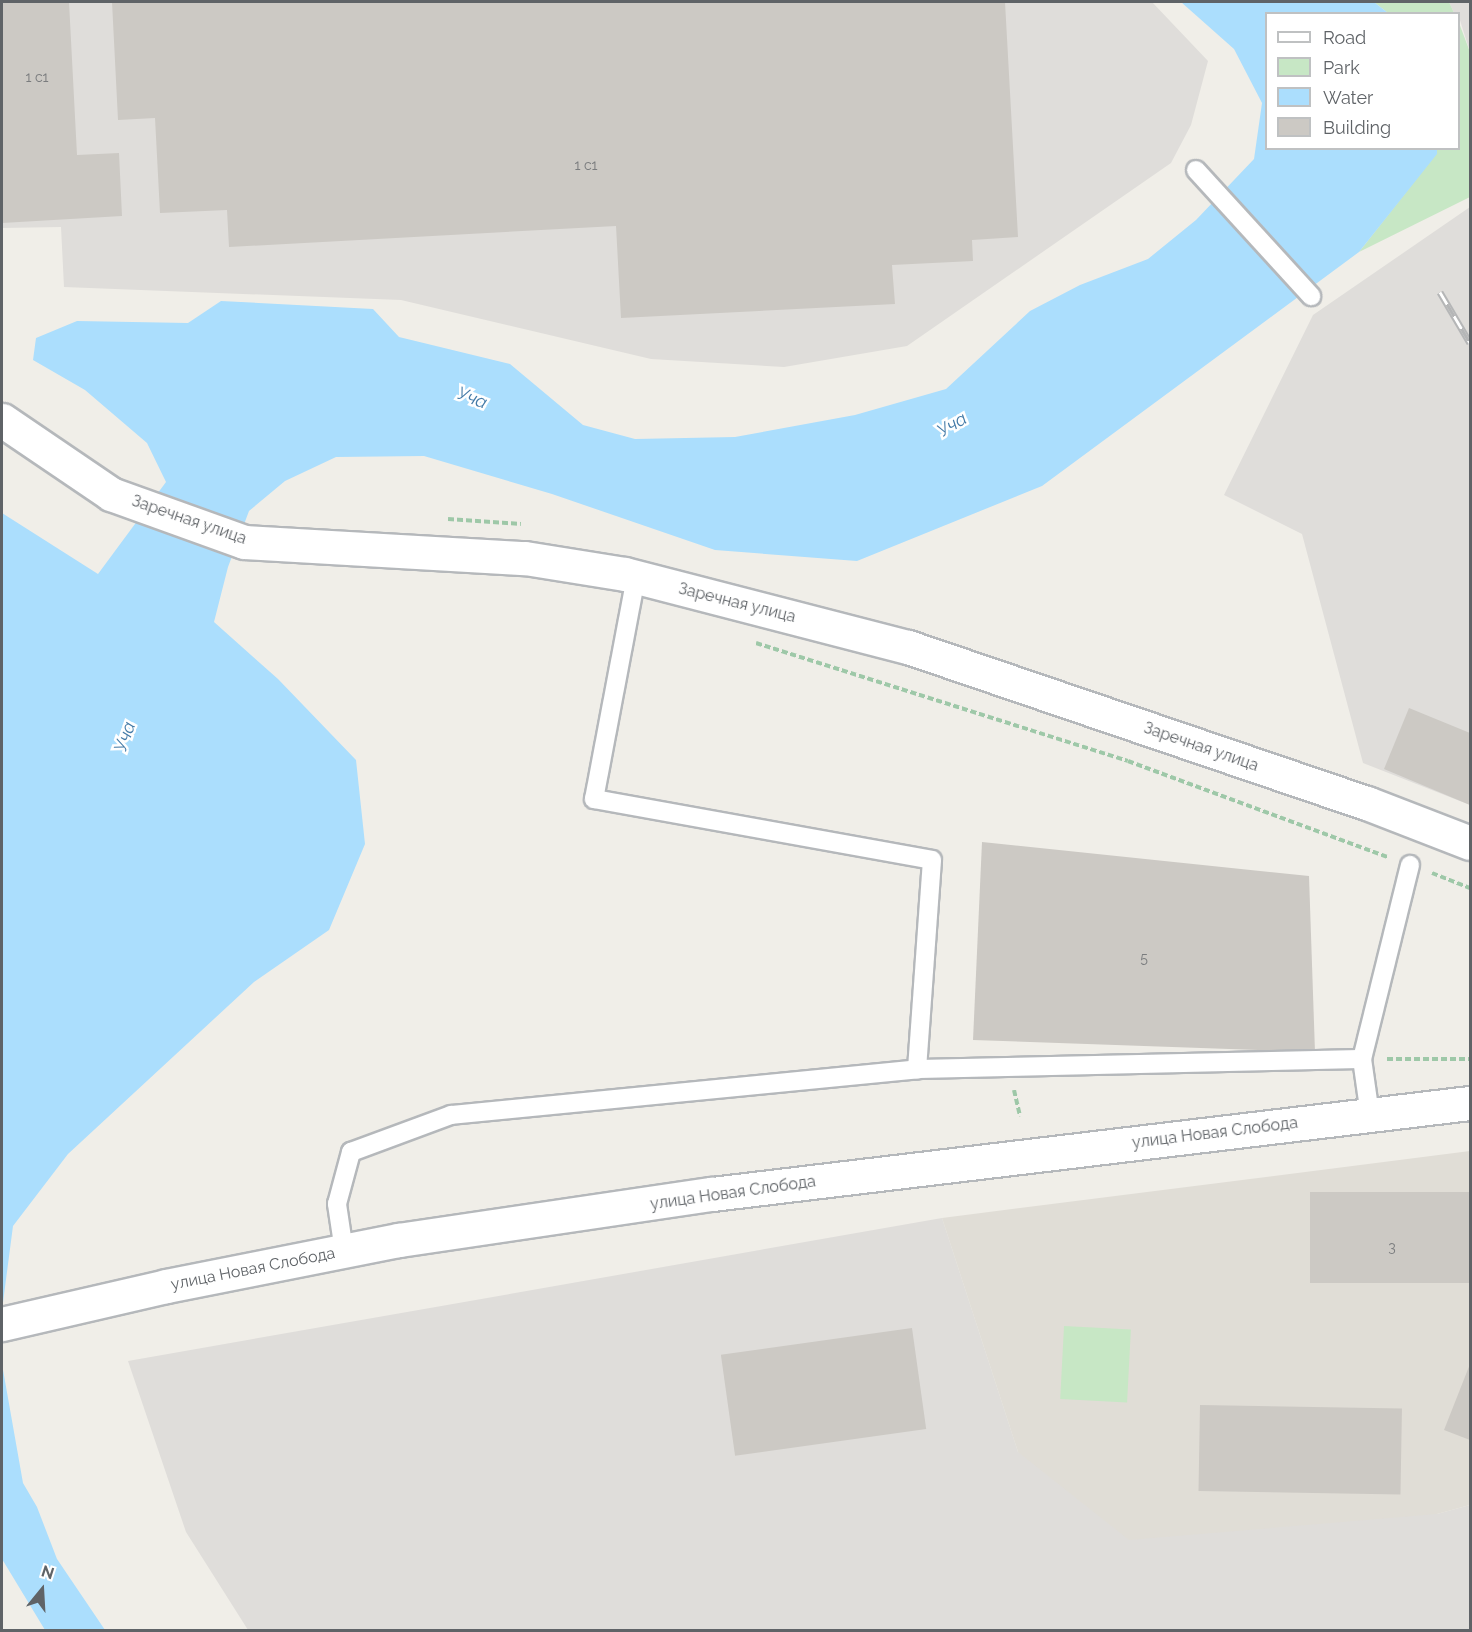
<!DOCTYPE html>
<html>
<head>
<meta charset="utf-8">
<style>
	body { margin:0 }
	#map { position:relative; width:1472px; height:1632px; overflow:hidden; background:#f0eee8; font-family:Raleway,sans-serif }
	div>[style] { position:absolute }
	.industrial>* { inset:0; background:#dfddda }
	.education>* { inset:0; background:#e0ddd6 }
	.green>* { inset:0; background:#c7e7c5; transform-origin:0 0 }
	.water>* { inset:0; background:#abdefd }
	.building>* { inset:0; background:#ccc9c4; transform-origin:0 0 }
	.path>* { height:4px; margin-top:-2px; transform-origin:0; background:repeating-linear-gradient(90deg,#9ec8a8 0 6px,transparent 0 9px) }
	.roads { filter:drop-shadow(2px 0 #b5b8bb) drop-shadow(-2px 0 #b5b8bb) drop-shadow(0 2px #b5b8bb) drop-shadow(0 -2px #b5b8bb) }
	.lane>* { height:18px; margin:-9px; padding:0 9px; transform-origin:9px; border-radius:9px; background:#fff }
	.secondary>* { height:33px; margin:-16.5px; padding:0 16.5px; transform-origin:16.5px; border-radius:16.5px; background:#fff }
	.rail>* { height:7px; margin-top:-3.5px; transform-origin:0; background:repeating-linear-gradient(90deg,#fff 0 14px,#b5b6b7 0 28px); box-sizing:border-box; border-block:2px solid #b5b6b7 }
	span { translate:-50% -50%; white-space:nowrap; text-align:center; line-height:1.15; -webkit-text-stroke:5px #fff; paint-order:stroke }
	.number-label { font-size:14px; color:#7a7c7e }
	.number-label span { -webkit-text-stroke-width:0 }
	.street-label { font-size:16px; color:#5f6367 }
	.water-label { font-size:18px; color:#437aa7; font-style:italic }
	.frame { position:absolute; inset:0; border:3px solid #5f6367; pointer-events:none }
	.legend { position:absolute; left:1265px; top:12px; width:195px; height:138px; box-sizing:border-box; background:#fff; border:2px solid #bfc1c2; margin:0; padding:8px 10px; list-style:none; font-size:18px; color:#5f6367 }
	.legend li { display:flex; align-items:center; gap:12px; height:30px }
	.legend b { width:30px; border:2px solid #bfc1c2 }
	.north { position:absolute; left:12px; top:1560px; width:60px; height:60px; -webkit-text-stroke:4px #fff; paint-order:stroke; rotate:18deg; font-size:16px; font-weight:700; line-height:24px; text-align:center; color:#5f6367 }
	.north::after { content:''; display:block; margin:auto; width:21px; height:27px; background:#5f6367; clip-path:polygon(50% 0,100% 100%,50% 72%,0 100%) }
</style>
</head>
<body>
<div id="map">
	<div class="industrial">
		<i style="clip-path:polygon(2px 2px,1152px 2px,1208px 61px,1191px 125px,1171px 163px,907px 346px,784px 367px,651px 359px,401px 300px,64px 287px,61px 227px,2px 228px)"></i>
		<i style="clip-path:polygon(1449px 2px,1470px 2px,1470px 52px,1458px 14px,1454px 13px)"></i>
		<i style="clip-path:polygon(1470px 207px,1470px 805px,1363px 763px,1302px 534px,1224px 495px,1313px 315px)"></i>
		<i style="clip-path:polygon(942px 1218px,1018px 1452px,1437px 1514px,1470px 1505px,1470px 1630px,248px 1630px,186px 1532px,128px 1361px)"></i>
	</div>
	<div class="education">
		<i style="clip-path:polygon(1470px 1151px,1470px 1505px,1437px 1514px,1129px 1540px,1018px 1452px,942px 1218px)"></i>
	</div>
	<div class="green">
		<i style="clip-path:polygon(1374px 2px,1449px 2px,1454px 13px,1388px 13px)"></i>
		<i style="clip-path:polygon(1459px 23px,1470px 52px,1470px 197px,1359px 252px,1436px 154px,1437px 149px,1458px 148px)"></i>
		<i style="left:1064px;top:1326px;width:67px;height:73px;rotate:3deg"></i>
	</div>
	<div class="water">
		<i style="clip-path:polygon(1181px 2px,1374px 2px,1388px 13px,1266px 14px,1266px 148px,1437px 148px,1437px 154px,1359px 252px,1042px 486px,857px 561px,715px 550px,552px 494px,424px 456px,336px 457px,285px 481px,249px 511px,228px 567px,214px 622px,278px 679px,356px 760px,365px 844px,329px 930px,254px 982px,68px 1154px,13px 1226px,2px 1310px,2px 513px,98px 574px,166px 482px,147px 443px,85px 390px,33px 360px,36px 338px,77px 321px,188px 323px,221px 301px,373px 309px,399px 337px,510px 364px,583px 425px,635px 439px,735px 437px,855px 415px,946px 389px,1030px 311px,1080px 285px,1148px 259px,1196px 220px,1254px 159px,1262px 103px,1234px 49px)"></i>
		<i style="clip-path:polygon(2px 1364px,23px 1483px,37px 1507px,57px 1559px,105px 1630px,45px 1630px,2px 1559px)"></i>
	</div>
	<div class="building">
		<i style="clip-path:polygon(2px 2px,69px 2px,77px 155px,119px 153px,122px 216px,2px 223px)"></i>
		<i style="clip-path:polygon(112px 2px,1005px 2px,1018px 237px,972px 240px,973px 261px,892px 265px,895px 304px,621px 318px,616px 226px,229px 247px,227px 210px,160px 213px,155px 118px,118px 120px)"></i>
		<i style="clip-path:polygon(1409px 708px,1470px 733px,1470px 805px,1384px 769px)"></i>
		<i style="clip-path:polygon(982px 842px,1309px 876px,1315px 1052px,973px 1040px)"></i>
		<i style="left:1470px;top:1192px;width:91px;height:160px;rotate:90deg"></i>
		<i style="left:912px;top:1328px;width:102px;height:193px;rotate:82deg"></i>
		<i style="clip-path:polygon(1470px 1364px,1470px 1440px,1444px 1430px)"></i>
		<i style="left:1200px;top:1405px;width:202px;height:86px;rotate:1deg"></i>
	</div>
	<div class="path">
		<i style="left:448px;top:519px;width:73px;rotate:3.9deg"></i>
		<i style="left:756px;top:643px;width:390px;rotate:17.6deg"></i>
		<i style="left:1128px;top:761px;width:277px;rotate:20.3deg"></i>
		<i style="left:1432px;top:873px;width:41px;rotate:21.5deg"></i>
		<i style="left:1387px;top:1059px;width:83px"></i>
		<i style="left:1014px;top:1090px;width:27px;rotate:77deg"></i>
	</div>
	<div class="roads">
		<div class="lane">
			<i style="left:1196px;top:170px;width:171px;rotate:47.6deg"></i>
			<i style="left:636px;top:577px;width:226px;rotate:100.7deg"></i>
			<i style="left:594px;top:799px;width:343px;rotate:10.2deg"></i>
			<i style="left:932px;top:860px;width:210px;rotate:94.1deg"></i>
			<i style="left:1362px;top:1059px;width:200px;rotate:-76.1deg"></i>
			<i style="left:344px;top:1251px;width:48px;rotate:-98.5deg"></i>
			<i style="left:337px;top:1204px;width:54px;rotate:-74.9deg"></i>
			<i style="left:351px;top:1152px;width:107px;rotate:-20.3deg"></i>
			<i style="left:451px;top:1115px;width:468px;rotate:-5.6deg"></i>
			<i style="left:917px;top:1069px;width:445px;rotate:-1.3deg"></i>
			<i style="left:1362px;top:1059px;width:57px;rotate:81.9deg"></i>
		</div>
		<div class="secondary">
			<i style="left:2px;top:420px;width:132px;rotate:34.2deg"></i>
			<i style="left:111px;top:494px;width:141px;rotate:19.8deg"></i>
			<i style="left:244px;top:542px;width:281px;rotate:3.3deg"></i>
			<i style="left:525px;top:558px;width:101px;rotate:9.1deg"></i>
			<i style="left:625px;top:574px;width:292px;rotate:14.5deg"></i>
			<i style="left:908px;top:647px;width:485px;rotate:18.8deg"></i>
			<i style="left:1367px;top:803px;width:110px;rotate:21.2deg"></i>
			<i style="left:2px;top:1324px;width:168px;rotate:-13deg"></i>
			<i style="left:166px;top:1286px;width:237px;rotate:-11.2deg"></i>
			<i style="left:399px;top:1240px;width:316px;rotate:-8.4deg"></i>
			<i style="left:712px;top:1194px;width:763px;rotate:-6.85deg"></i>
		</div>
	</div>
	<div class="rail">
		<i style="left:1440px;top:292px;width:59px;rotate:59.5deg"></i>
	</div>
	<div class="number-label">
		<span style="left:37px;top:77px">1 с1</span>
		<span style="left:586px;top:165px">1 с1</span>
		<span style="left:1144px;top:958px">5</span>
		<span style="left:1392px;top:1247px">3</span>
	</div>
	<div class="street-label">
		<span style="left:189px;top:520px;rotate:19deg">Заречная улица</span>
		<span style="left:737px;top:603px;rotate:14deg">Заречная улица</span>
		<span style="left:1201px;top:747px;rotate:19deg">Заречная улица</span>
		<span style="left:1215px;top:1133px;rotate:-7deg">улица Новая Слобода</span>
		<span style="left:733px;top:1193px;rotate:-8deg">улица Новая Слобода</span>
		<span style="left:253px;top:1269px;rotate:-11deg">улица Новая Слобода</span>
	</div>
	<div class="water-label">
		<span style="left:472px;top:398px;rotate:21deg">Уча</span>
		<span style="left:952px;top:425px;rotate:-31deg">Уча</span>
		<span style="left:125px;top:737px;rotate:-71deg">Уча</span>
	</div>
	<div class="frame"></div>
	<ul class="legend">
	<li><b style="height:8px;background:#fff"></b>Road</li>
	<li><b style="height:16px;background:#c7e7c5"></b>Park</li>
	<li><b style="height:16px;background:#abdefd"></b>Water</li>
	<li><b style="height:16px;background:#ccc9c4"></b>Building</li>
	</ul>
	<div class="north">N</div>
</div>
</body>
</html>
